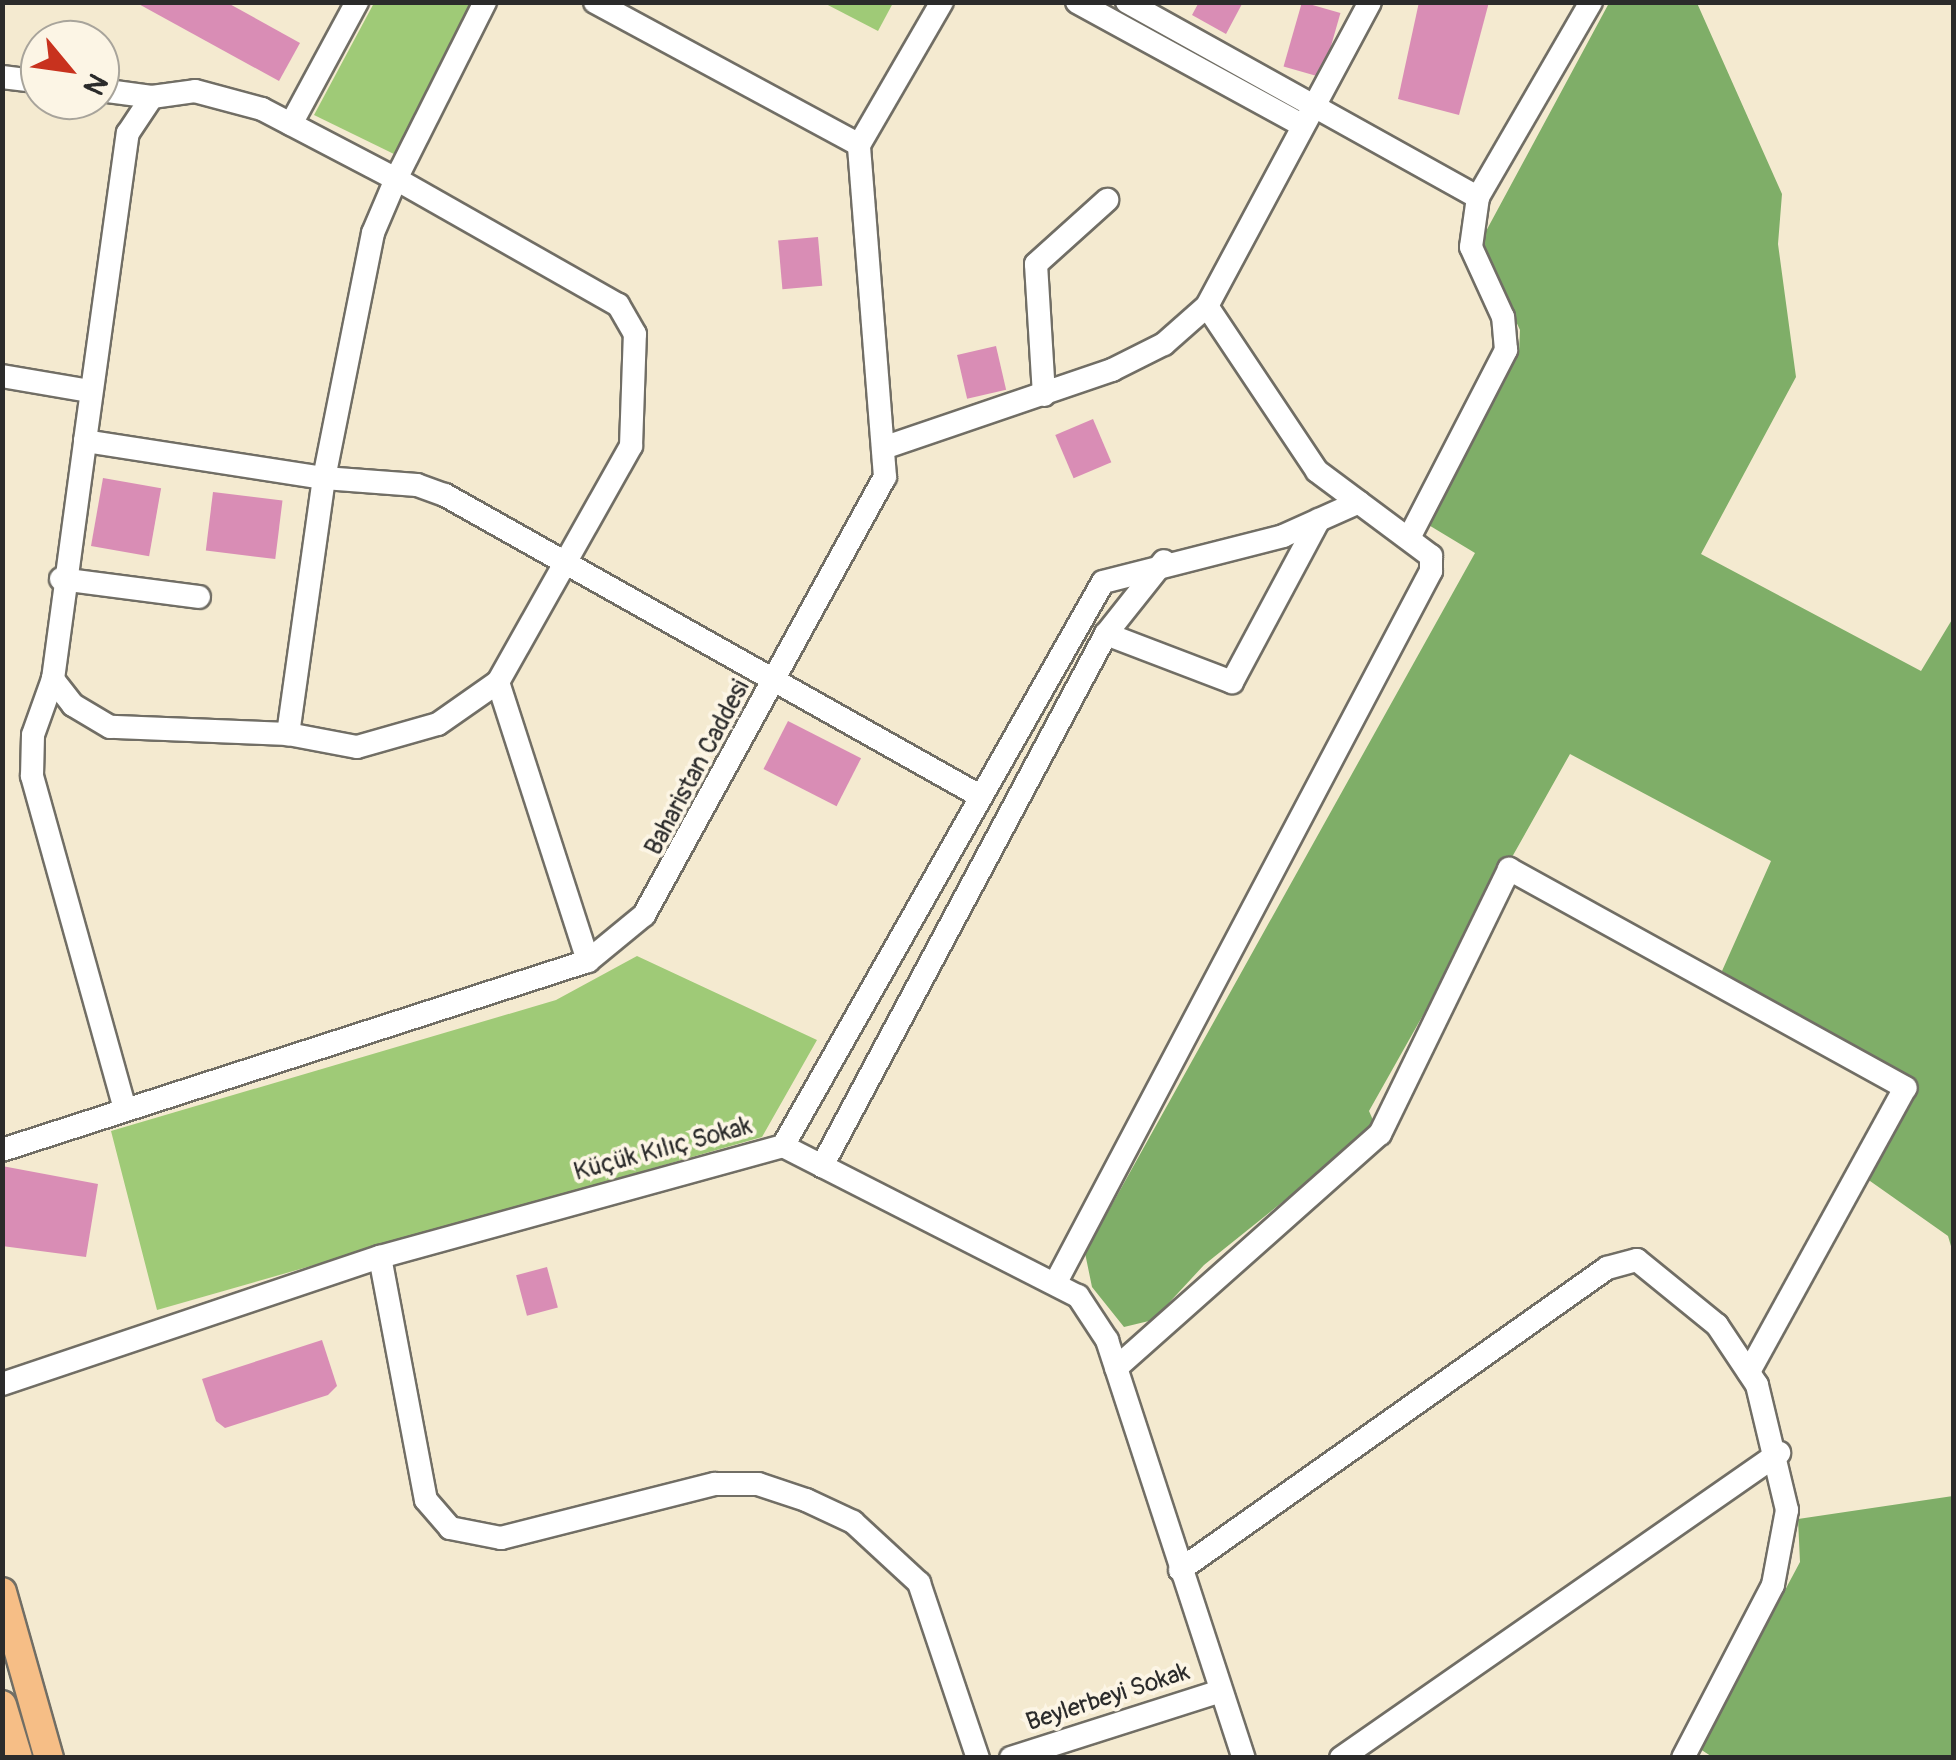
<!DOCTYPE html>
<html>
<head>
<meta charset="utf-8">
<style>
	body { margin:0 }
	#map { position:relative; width:1956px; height:1760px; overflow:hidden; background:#f4ead0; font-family:Pangolin,sans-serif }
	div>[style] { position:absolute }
	.green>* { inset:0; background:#9fca77 }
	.forest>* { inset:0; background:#7fae68 }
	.building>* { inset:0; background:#d98db5; transform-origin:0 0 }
	.roads { filter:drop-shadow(2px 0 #716e65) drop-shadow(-2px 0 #716e65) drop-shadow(0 2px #716e65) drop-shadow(0 -2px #716e65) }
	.minor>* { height:22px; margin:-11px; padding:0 11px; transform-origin:11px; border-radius:11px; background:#fff }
	.major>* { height:28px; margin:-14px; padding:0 14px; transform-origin:14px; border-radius:14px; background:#f6be86 }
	span { translate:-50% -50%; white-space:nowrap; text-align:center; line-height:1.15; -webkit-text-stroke:8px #fcf5e5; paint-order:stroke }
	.street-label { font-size:25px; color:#2b2b2b }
	.frame { position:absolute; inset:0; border:5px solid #2b2b2b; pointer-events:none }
	.north { position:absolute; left:20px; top:20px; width:100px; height:100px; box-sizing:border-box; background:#fcf5e5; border:2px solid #a8a49b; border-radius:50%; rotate:119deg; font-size:28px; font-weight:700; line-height:40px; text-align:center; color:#2b2b2b }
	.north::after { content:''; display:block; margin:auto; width:35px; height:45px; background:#c8321e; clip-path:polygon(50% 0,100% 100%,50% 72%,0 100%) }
</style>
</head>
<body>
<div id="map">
	<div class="green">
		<i style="clip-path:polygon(374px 3px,471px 3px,396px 155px,314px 115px)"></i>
		<i style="clip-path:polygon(824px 3px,893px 3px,878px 31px)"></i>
		<i style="clip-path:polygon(637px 956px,817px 1040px,762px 1137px,157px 1310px,111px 1131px,556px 1000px)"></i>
	</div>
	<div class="forest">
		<i style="clip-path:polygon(1609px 3px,1697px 3px,1782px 194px,1778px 244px,1796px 377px,1701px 554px,1921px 671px,1953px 618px,1953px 1253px,1948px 1236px,1853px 1169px,1900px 1085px,1722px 971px,1771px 861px,1570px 754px,1369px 1111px,1376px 1127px,1204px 1265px,1153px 1320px,1124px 1327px,1092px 1287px,1085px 1253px,1475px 553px,1427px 524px,1519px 352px,1520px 330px,1485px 256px,1485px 233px)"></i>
		<i style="clip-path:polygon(1953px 1496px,1953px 1757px,1714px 1758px,1700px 1749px,1800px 1562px,1798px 1519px)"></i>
	</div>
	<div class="building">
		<i style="clip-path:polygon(135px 2px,226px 2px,300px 43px,279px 81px)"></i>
		<i style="clip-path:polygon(1199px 2px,1243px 2px,1226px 34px,1192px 15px)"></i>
		<i style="left:1302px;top:2px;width:40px;height:67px;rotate:16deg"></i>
		<i style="clip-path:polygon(1419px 2px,1489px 2px,1459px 115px,1398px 99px)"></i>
		<i style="left:818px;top:237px;width:49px;height:40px;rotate:85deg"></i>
		<i style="left:996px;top:346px;width:45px;height:40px;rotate:77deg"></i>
		<i style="left:1093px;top:419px;width:47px;height:41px;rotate:67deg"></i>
		<i style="left:103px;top:478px;width:59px;height:69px;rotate:10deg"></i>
		<i style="left:213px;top:492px;width:70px;height:59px;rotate:7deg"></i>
		<i style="left:788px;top:721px;width:82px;height:54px;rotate:27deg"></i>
		<i style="clip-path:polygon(2px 1166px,98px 1184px,86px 1257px,2px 1246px)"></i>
		<i style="left:547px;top:1267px;width:42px;height:32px;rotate:75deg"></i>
		<i style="clip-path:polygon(322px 1340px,337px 1386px,328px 1395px,225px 1428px,216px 1421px,202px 1379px)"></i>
	</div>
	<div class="roads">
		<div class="minor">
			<i style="left:595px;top:2px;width:300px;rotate:28.4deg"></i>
			<i style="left:1077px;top:2px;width:256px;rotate:28.7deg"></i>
			<i style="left:1127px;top:2px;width:402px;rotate:29.1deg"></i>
			<i style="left:2px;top:77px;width:38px;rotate:7deg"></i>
			<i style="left:100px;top:90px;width:52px;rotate:7.7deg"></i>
			<i style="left:291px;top:124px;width:139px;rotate:-61.6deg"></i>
			<i style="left:2px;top:376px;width:89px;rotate:9.7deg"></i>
			<i style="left:1044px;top:395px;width:131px;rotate:-93.5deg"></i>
			<i style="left:1036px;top:264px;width:96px;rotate:-42deg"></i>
			<i style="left:85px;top:441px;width:311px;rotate:-82.1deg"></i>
			<i style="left:128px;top:133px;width:43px;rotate:-56.3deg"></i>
			<i style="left:152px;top:97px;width:43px;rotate:-7.9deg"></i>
			<i style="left:195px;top:91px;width:69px;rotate:15deg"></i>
			<i style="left:262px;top:109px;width:151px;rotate:27.6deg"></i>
			<i style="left:396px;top:179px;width:59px;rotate:113.1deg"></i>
			<i style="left:373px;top:233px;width:250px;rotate:101.3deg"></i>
			<i style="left:324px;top:478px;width:259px;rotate:98deg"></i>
			<i style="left:288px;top:734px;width:178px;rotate:-177.7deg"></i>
			<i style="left:110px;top:727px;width:43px;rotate:-149.3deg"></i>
			<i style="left:73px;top:705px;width:33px;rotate:-128deg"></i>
			<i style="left:53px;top:679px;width:240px;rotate:-82.3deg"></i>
			<i style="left:85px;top:441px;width:242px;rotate:8.8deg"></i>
			<i style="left:324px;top:478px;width:93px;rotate:4.3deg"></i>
			<i style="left:417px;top:485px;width:30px;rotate:20deg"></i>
			<i style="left:445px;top:495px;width:612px;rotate:29.37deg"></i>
			<i style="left:889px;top:446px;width:236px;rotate:-18.8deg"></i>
			<i style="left:1112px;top:370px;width:58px;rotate:-26.6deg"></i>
			<i style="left:1164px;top:344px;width:57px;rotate:-41.5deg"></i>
			<i style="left:1409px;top:538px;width:212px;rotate:-62.7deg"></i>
			<i style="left:1506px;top:350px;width:33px;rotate:-95deg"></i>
			<i style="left:1503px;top:317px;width:77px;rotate:-114.6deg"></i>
			<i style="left:1471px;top:247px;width:50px;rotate:-82deg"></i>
			<i style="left:1478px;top:197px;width:225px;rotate:-59.9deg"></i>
			<i style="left:61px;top:579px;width:139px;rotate:7.4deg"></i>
			<i style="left:1106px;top:634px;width:135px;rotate:20.9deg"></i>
			<i style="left:1232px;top:682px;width:184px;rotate:-61.8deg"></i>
			<i style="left:53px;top:679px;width:59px;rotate:109.7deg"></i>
			<i style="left:33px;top:735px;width:41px;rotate:91.4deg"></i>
			<i style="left:32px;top:776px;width:346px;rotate:74.4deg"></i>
			<i style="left:498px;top:682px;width:293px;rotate:72.1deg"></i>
			<i style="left:288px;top:734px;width:70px;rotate:10.7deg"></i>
			<i style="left:357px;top:747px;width:84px;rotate:-15.9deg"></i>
			<i style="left:438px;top:724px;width:73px;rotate:-35deg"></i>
			<i style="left:498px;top:682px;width:271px;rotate:-60.6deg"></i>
			<i style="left:631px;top:446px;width:112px;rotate:-88deg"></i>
			<i style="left:635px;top:334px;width:34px;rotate:-120deg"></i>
			<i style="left:618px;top:305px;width:255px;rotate:-150.4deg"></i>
			<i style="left:396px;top:179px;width:198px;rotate:-63.3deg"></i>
			<i style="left:783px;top:1146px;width:648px;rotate:-60.43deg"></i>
			<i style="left:1103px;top:582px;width:186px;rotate:-14.3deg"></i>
			<i style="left:1283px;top:536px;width:83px;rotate:-24.1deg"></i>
			<i style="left:2px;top:1150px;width:616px;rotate:-17.88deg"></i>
			<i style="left:588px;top:961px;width:72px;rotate:-39.4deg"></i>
			<i style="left:644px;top:915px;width:500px;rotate:-61.2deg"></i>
			<i style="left:885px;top:477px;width:333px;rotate:-94.5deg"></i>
			<i style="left:859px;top:145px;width:165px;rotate:-59.9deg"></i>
			<i style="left:822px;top:1166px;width:603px;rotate:-61.91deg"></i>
			<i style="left:1106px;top:634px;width:93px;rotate:-51.5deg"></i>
			<i style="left:380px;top:1257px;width:247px;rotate:79.3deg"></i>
			<i style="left:426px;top:1500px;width:37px;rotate:49deg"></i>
			<i style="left:450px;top:1528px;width:52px;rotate:11.1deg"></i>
			<i style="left:501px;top:1538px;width:221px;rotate:-14.2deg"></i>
			<i style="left:715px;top:1484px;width:43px"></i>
			<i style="left:758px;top:1484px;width:51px;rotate:18.4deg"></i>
			<i style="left:806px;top:1500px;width:52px;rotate:25.1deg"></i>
			<i style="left:853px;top:1522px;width:90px;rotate:42.7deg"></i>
			<i style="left:919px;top:1583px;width:185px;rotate:71.4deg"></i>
			<i style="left:1056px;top:1282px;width:804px;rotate:-62.19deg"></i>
			<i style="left:1431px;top:571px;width:15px;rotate:-90deg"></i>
			<i style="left:1431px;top:556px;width:142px;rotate:-143.3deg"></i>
			<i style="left:1317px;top:471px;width:198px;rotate:-123.7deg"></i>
			<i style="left:1207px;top:306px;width:345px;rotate:-61.8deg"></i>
			<i style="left:1116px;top:1368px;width:353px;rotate:-41.6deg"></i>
			<i style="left:1380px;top:1134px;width:295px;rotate:-64deg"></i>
			<i style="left:1509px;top:869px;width:453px;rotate:28.9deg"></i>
			<i style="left:1905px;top:1088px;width:324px;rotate:118.8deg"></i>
			<i style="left:2px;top:1384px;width:399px;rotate:-18.6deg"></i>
			<i style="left:380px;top:1257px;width:418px;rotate:-15.4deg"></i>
			<i style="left:783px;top:1146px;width:331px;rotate:27deg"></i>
			<i style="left:1078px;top:1296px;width:53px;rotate:56.6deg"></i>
			<i style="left:1107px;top:1340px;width:440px;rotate:71.9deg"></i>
			<i style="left:1180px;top:1570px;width:523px;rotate:-35.27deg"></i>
			<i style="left:1607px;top:1268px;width:31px;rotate:-15deg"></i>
			<i style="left:1637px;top:1260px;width:103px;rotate:39.1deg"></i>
			<i style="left:1717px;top:1325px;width:72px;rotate:56.3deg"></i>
			<i style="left:1757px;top:1385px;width:129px;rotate:76.5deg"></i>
			<i style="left:1787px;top:1510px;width:76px;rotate:100.6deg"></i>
			<i style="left:1773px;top:1585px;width:195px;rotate:117.5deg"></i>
			<i style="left:1011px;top:1758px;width:220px;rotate:-17.7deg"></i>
			<i style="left:1341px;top:1758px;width:534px;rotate:-34.85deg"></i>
		</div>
		<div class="major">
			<i style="left:2px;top:1592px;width:173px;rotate:74.2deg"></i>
			<i style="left:2px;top:1705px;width:55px;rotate:73.2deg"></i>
		</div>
	</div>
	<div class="street-label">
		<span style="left:698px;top:768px;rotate:-62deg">Baharistan Caddesi</span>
		<span style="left:663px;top:1150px;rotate:-15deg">Küçük Kılıç Sokak</span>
		<span style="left:1108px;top:1698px;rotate:-18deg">Beylerbeyi Sokak</span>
	</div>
	<div class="frame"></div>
	<div class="north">N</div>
</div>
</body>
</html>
